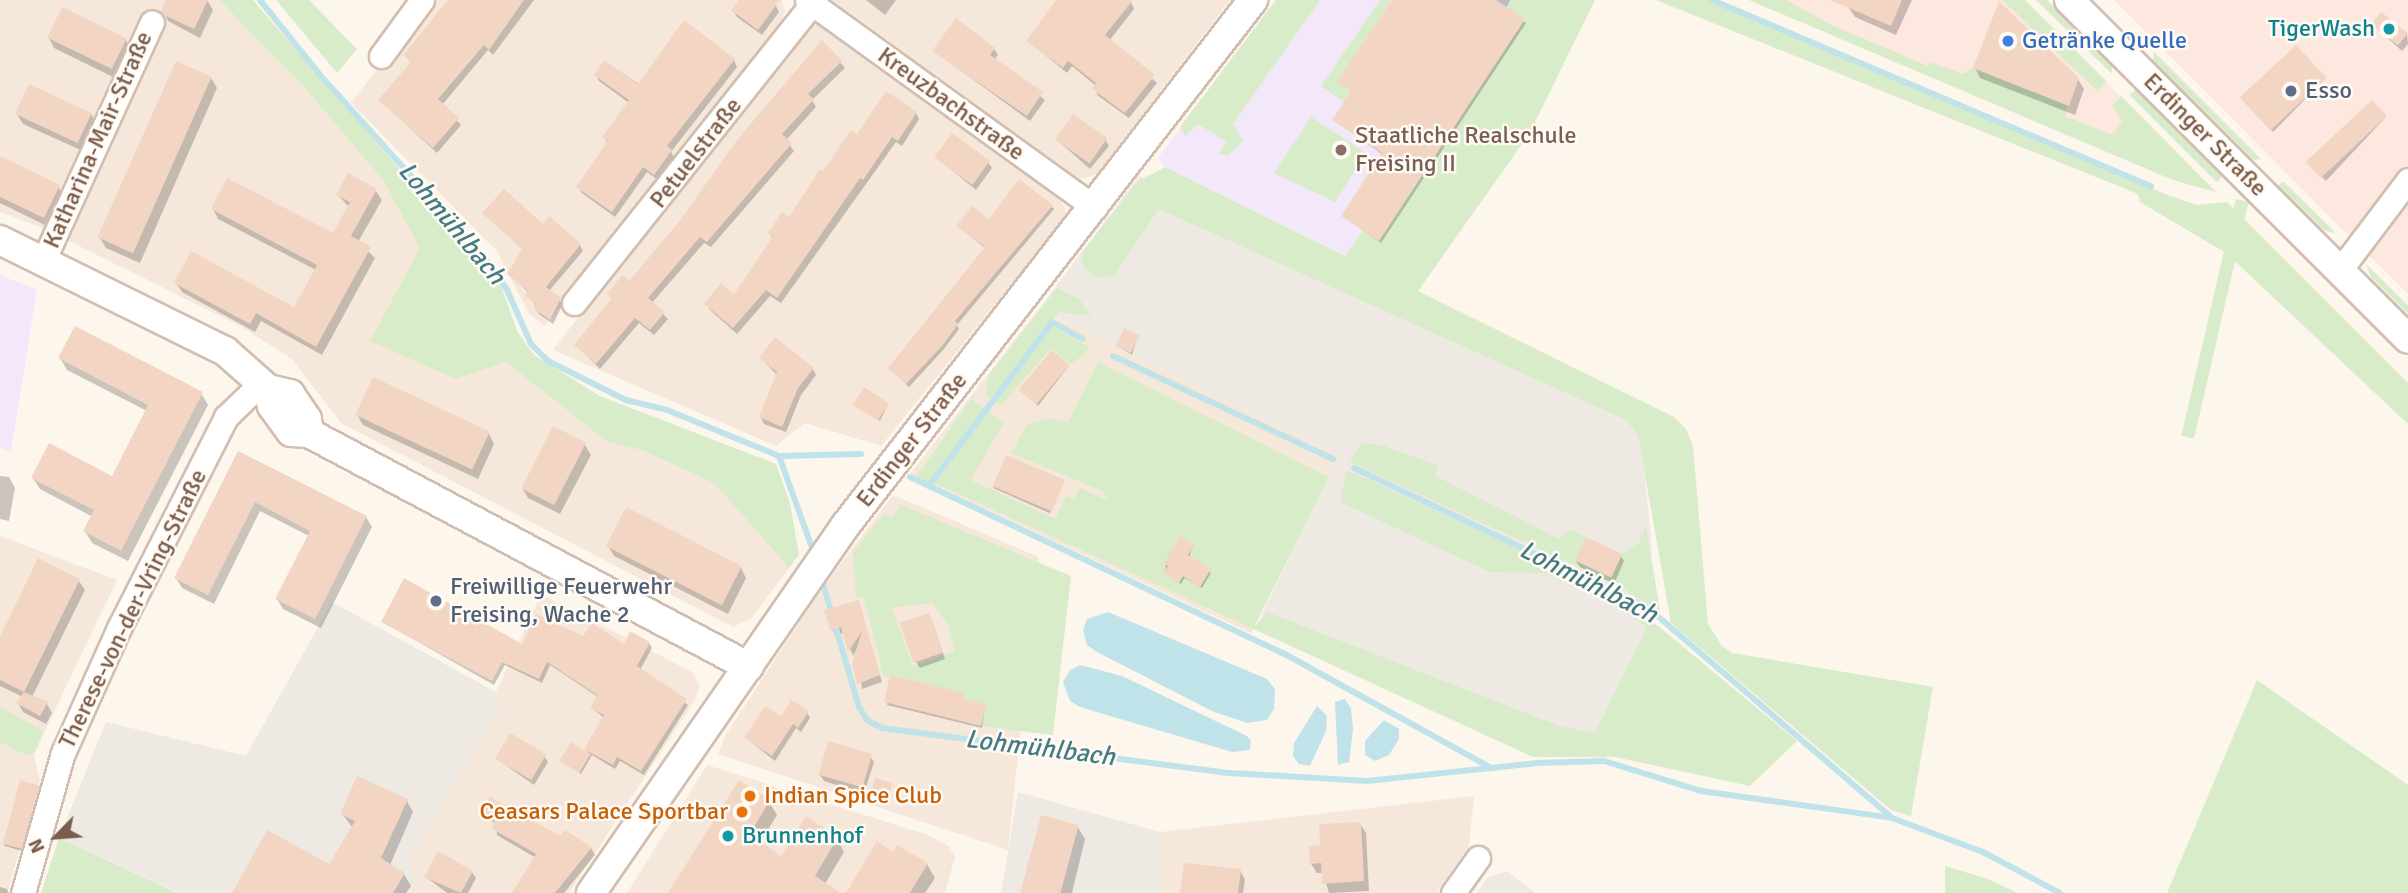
<!DOCTYPE html>
<html>
<head>
<meta charset="utf-8">
<style>
	body { margin:0 }
	#map { position:relative; width:2408px; height:893px; overflow:hidden; background:#fdf6ec; font-family:Signika,sans-serif }
	div>[style] { position:absolute }
	.residential>* { inset:0; background:#f5e8da }
	.commercial>* { inset:0; background:#fde8e0 }
	.industrial>* { inset:0; background:#efe9e4 }
	.education>* { inset:0; background:#f3e8fa }
	.green>* { inset:0; background:#d8ecc9; transform-origin:0 0 }
	.water>* { inset:0; background:#bfe3e8 }
	.shadow>* { inset:0; background:#0003; transform-origin:0 0 }
	.stream>* { height:6px; margin:-3px; padding:0 3px; transform-origin:3px; border-radius:3px; background:#bfe3e8 }
	.building>* { inset:0; background:#f3d5c3; transform-origin:0 0 }
	.roads { filter:drop-shadow(2px 0 #d1beb0) drop-shadow(-2px 0 #d1beb0) drop-shadow(0 2px #d1beb0) drop-shadow(0 -2px #d1beb0) }
	.minor>* { height:23px; margin:-11.5px; padding:0 11.5px; transform-origin:11.5px; border-radius:11.5px; background:#fff }
	.tertiary>* { height:28px; margin:-14px; padding:0 14px; transform-origin:14px; border-radius:14px; background:#fff }
	.dots>* { width:19px; height:19px; translate:-50% -50%; box-sizing:border-box; border:4px solid #fffaf3; border-radius:50% }
	span { translate:-50% -50%; white-space:nowrap; text-align:center; line-height:1.15; -webkit-text-stroke:5px #fffaf3; paint-order:stroke }
	.culture-label { font-size:24px; color:#0d838f }
	.right { translate:-100% -50%; text-align:right }
	.left { translate:0 -50%; text-align:left }
	.shop-label { font-size:24px; color:#366cbe }
	.service-label { font-size:24px; color:#4e5e75 }
	.street-label { font-size:24px; color:#7a5c4d }
	.education-label { font-size:24px; color:#785e54 }
	.food-label { font-size:24px; color:#c56008 }
	.water-label { font-size:26px; color:#437c86; font-style:italic }
	.north { position:absolute; left:21px; top:802px; width:70px; height:70px; -webkit-text-stroke:5px #fffaf3; paint-order:stroke; rotate:245deg; font-size:19px; font-weight:700; line-height:28px; text-align:center; color:#7a5c4d }
	.north::after { content:''; display:block; margin:auto; width:24px; height:32px; background:#7a5c4d; clip-path:polygon(50% 0,100% 100%,50% 72%,0 100%) }
</style>
</head>
<body>
<div id="map">
	<div class="residential">
		<i style="clip-path:polygon(0 0,219px 0,303px 86px,383px 180px,421px 248px,456px 379px,506px 362px,607px 442px,644px 451px,715px 484px,789px 568px,752px 618px,733px 627px,341px 423px,292px 359px,242px 327px,43px 228px,0 212px)"></i>
		<i style="clip-path:polygon(430px 0,782px 0,785px 12px,775px 35px,545px 326px,529px 314px,497px 251px,351px 103px)"></i>
		<i style="clip-path:polygon(832px 0,1230px 0,1096px 175px,1080px 179px)"></i>
		<i style="clip-path:polygon(811px 20px,1058px 198px,1065px 208px,1065px 216px,1046px 241px,881px 446px,805px 423px,776px 446px,553px 350px)"></i>
		<i style="clip-path:polygon(1039px 309px,1338px 456px,1251px 633px,910px 474px)"></i>
		<i style="clip-path:polygon(893px 495px,1039px 557px,1008px 850px,718px 754px,725px 736px,818px 594px)"></i>
		<i style="clip-path:polygon(0 536px,117px 580px,34px 754px,40px 781px,7px 893px,0 893px)"></i>
		<i style="clip-path:polygon(541px 594px,692px 672px,700px 685px,695px 700px,569px 893px,408px 893px,415px 881px,407px 861px,500px 708px,496px 692px)"></i>
		<i style="clip-path:polygon(707px 765px,928px 835px,949px 846px,955px 857px,945px 893px,627px 893px)"></i>
		<i style="clip-path:polygon(1474px 796px,1469px 846px,1436px 893px,1161px 893px,1160px 832px)"></i>
	</div>
	<div class="commercial">
		<i style="clip-path:polygon(1749px 0,2025px 0,2216px 192px,2173px 180px)"></i>
		<i style="clip-path:polygon(2114px 0,2408px 0,2408px 294px,2359px 246px)"></i>
	</div>
	<div class="industrial">
		<i style="clip-path:polygon(1139px 176px,1629px 410px,1639px 425px,1651px 536px,1653px 627px,1597px 738px,1555px 732px,1261px 616px,1338px 456px,1039px 309px)"></i>
		<i style="clip-path:polygon(332px 602px,496px 692px,501px 708px,407px 861px,415px 881px,408px 893px,180px 893px,59px 838px,106px 722px,246px 756px)"></i>
		<i style="clip-path:polygon(1018px 792px,1160px 832px,1161px 893px,1001px 893px)"></i>
		<i style="clip-path:polygon(1507px 871px,1535px 893px,1477px 893px,1487px 878px)"></i>
	</div>
	<div class="education">
		<i style="clip-path:polygon(1276px 0,1595px 0,1529px 134px,1418px 291px,1165px 167px,1158px 158px)"></i>
		<i style="clip-path:polygon(0 275px,37px 290px,11px 451px,0 448px)"></i>
	</div>
	<div class="green">
		<i style="clip-path:polygon(219px 0,253px 0,501px 286px,518px 333px,534px 355px,600px 396px,776px 464px,790px 503px,799px 555px,789px 568px,715px 484px,644px 451px,607px 442px,506px 362px,456px 379px,370px 341px,420px 248px,383px 180px,303px 86px)"></i>
		<i style="clip-path:polygon(276px 0,309px 0,357px 49px,337px 73px)"></i>
		<i style="clip-path:polygon(1276px 0,1320px 0,1233px 124px,1243px 141px,1229px 155px,1218px 154px,1227px 142px,1198px 124px,1185px 136px,1180px 127px)"></i>
		<i style="clip-path:polygon(1380px 0,1392px 0,1338px 82px,1351px 91px,1344px 102px,1321px 86px)"></i>
		<i style="clip-path:polygon(1509px 0,1595px 0,1529px 134px,1418px 291px,1674px 417px,1686px 429px,1693px 446px,1708px 624px,1722px 646px,1732px 653px,1933px 687px,1911px 816px,1891px 810px,1671px 623px,1638px 435px,1626px 420px,1159px 209px,1114px 276px,1097px 278px,1083px 267px,1081px 254px,1138px 181px,1165px 167px,1345px 256px,1363px 230px,1379px 241px,1525px 20px,1505px 6px)"></i>
		<i style="clip-path:polygon(1656px 0,1710px 0,2165px 194px,2197px 205px,2227px 202px,2408px 383px,2408px 424px,2226px 253px,2140px 202px,2138px 194px)"></i>
		<i style="clip-path:polygon(1749px 0,1787px 0,1829px 24px,1928px 66px,1930px 62px,1963px 74px,1973px 68px,2068px 106px,2065px 116px,2113px 135px,2122px 121px,2112px 106px,2121px 96px,2216px 192px,2173px 180px)"></i>
		<i style="clip-path:polygon(2002px 0,2025px 0,2106px 81px,2098px 92px)"></i>
		<i style="clip-path:polygon(2036px 0,2047px 0,2112px 65px,2112px 74px)"></i>
		<i style="clip-path:polygon(2154px 52px,2261px 159px,2253px 160px,2153px 61px)"></i>
		<i style="left:2136px;top:89px;width:123px;height:9px;rotate:45deg"></i>
		<i style="clip-path:polygon(1311px 117px,1366px 153px,1335px 202px,1274px 173px)"></i>
		<i style="clip-path:polygon(2283px 181px,2336px 233px,2325px 231px,2278px 186px)"></i>
		<i style="left:2236px;top:199px;width:13px;height:243px;rotate:13deg"></i>
		<i style="clip-path:polygon(2366px 264px,2408px 306px,2408px 314px,2371px 277px)"></i>
		<i style="clip-path:polygon(1057px 288px,1080px 300px,1091px 316px,1059px 312px,991px 398px,986px 395px,988px 376px)"></i>
		<i style="clip-path:polygon(1052px 326px,1089px 347px,1086px 353px,1071px 364px,1051px 348px,1001px 406px,995px 401px)"></i>
		<i style="clip-path:polygon(1098px 362px,1329px 477px,1254px 627px,1267px 612px,1559px 726px,1595px 733px,1647px 627px,1604px 598px,1543px 573px,1490px 572px,1340px 502px,1347px 470px,1603px 588px,1658px 626px,1797px 741px,1750px 786px,1615px 757px,1533px 757px,935px 483px,988px 411px,1004px 422px,971px 480px,1055px 519px,1066px 496px,1074px 500px,1080px 488px,1110px 502px,1102px 491px,1011px 453px,1027px 425px,1050px 418px,1068px 422px)"></i>
		<i style="left:971px;top:399px;width:16px;height:95px;rotate:35deg"></i>
		<i style="clip-path:polygon(1361px 443px,1382px 445px,1439px 466px,1436px 476px,1559px 539px,1570px 529px,1586px 537px,1575px 561px,1610px 578px,1622px 554px,1639px 543px,1646px 525px,1660px 611px,1613px 583px,1350px 462px)"></i>
		<i style="clip-path:polygon(evenodd,901px 505px,1071px 576px,1053px 735px,981px 726px,986px 704px,963px 699px,964px 693px,884px 677px,864px 598px,856px 598px,853px 552px,884px 513px,892px 518px,901px 505px,932px 603px,948px 625px,955px 651px,913px 666px,892px 608px,932px 603px)"></i>
		<i style="clip-path:polygon(2257px 680px,2408px 785px,2408px 893px,2167px 893px)"></i>
		<i style="clip-path:polygon(0 707px,44px 731px,34px 754px,26px 755px,0 742px)"></i>
		<i style="clip-path:polygon(59px 838px,178px 893px,41px 893px)"></i>
		<i style="clip-path:polygon(1945px 866px,1988px 879px,2018px 893px,1945px 893px)"></i>
	</div>
	<div class="water">
		<i style="clip-path:polygon(1108px 612px,1267px 679px,1275px 689px,1274px 709px,1267px 720px,1247px 723px,1212px 711px,1097px 652px,1087px 645px,1083px 630px,1087px 619px)"></i>
		<i style="clip-path:polygon(1080px 665px,1122px 676px,1224px 725px,1247px 736px,1251px 741px,1250px 750px,1232px 752px,1080px 707px,1070px 701px,1063px 682px,1070px 670px)"></i>
		<i style="clip-path:polygon(1345px 699px,1351px 708px,1353px 730px,1349px 762px,1338px 765px,1335px 702px)"></i>
		<i style="clip-path:polygon(1317px 706px,1327px 716px,1326px 731px,1310px 766px,1299px 764px,1293px 756px,1294px 743px)"></i>
		<i style="clip-path:polygon(1384px 720px,1399px 729px,1399px 739px,1389px 755px,1375px 761px,1365px 755px,1365px 741px)"></i>
	</div>
	<div class="shadow">
		<i style="clip-path:polygon(168px 0,207px 0,213px 10px,200px 38px,168px 21px,163px 11px)"></i>
		<i style="clip-path:polygon(451px 0,534px 0,493px 55px,488px 50px,442px 105px,461px 125px,437px 153px,380px 100px,412px 64px,405px 55px)"></i>
		<i style="clip-path:polygon(741px 0,768px 0,776px 6px,779px 12px,762px 35px,737px 17px,733px 10px)"></i>
		<i style="clip-path:polygon(866px 0,896px 0,885px 15px)"></i>
		<i style="clip-path:polygon(1096px 0,1131px 2px,1134px 9px,1109px 41px,1157px 83px,1129px 118px,1097px 95px,1096px 86px,1072px 66px,1067px 73px,1028px 41px)"></i>
		<i style="clip-path:polygon(1394px 0,1510px 0,1506px 8px,1526px 23px,1381px 243px,1343px 216px,1383px 155px,1334px 120px,1352px 92px,1340px 82px)"></i>
		<i style="clip-path:polygon(1853px 0,1912px 0,1896px 35px,1855px 17px,1849px 8px)"></i>
		<i style="clip-path:polygon(2373px 25px,2407px 34px,2408px 44px,2402px 51px)"></i>
		<i style="clip-path:polygon(49px 38px,126px 40px,131px 50px,117px 79px,54px 48px)"></i>
		<i style="clip-path:polygon(823px 43px,845px 68px,812px 100px,816px 107px,786px 140px,794px 151px,711px 247px,704px 243px,652px 303px,668px 319px,654px 335px,639px 323px,600px 369px,576px 345px,613px 300px,609px 294px,629px 283px,681px 223px)"></i>
		<i style="clip-path:polygon(994px 49px,998px 55px,994px 60px,1045px 100px,1030px 121px,934px 51px)"></i>
		<i style="clip-path:polygon(734px 60px,737px 67px,671px 152px,674px 157px,658px 180px,647px 172px,615px 217px,582px 193px,578px 187px,608px 144px,604px 137px,629px 103px,599px 81px,596px 75px,605px 62px,667px 102px)"></i>
		<i style="clip-path:polygon(1975px 68px,2078px 79px,2084px 89px,2075px 115px,1980px 78px)"></i>
		<i style="clip-path:polygon(211px 78px,217px 88px,140px 263px,106px 248px,100px 238px)"></i>
		<i style="clip-path:polygon(2325px 79px,2273px 132px,2244px 101px)"></i>
		<i style="clip-path:polygon(916px 113px,919px 119px,902px 146px,896px 142px,781px 303px,770px 296px,737px 334px,710px 310px,706px 304px,734px 297px,773px 239px,770px 233px,790px 219px,858px 136px)"></i>
		<i style="clip-path:polygon(17px 114px,91px 114px,97px 124px,85px 152px,23px 124px)"></i>
		<i style="clip-path:polygon(2386px 117px,2326px 181px,2312px 167px)"></i>
		<i style="clip-path:polygon(1056px 139px,1105px 139px,1109px 146px,1090px 169px)"></i>
		<i style="clip-path:polygon(936px 157px,988px 162px,992px 168px,976px 190px)"></i>
		<i style="clip-path:polygon(0 158px,58px 186px,64px 196px,49px 227px,0 203px)"></i>
		<i style="clip-path:polygon(349px 176px,376px 191px,382px 200px,358px 242px,375px 258px,322px 355px,261px 321px,255px 332px,182px 292px,176px 283px,295px 309px,316px 270px,218px 219px,213px 209px,334px 236px,349px 207px,338px 195px)"></i>
		<i style="clip-path:polygon(1051px 206px,1054px 209px,957px 325px,959px 329px,944px 349px,909px 387px,890px 368px,986px 249px,958px 226px)"></i>
		<i style="clip-path:polygon(485px 213px,543px 226px,549px 219px,580px 245px,583px 251px,549px 291px,563px 304px,553px 324px,539px 314px,529px 293px,509px 274px,523px 250px)"></i>
		<i style="clip-path:polygon(1138px 336px,1132px 355px,1117px 346px)"></i>
		<i style="clip-path:polygon(60px 358px,201px 393px,208px 405px,128px 561px,92px 543px,85px 531px,93px 517px,40px 489px,33px 478px,113px 478px,147px 411px,67px 370px)"></i>
		<i style="clip-path:polygon(761px 358px,813px 369px,816px 375px,801px 395px,786px 432px,764px 424px,761px 417px,777px 375px)"></i>
		<i style="clip-path:polygon(1068px 367px,1038px 406px,1022px 392px)"></i>
		<i style="clip-path:polygon(888px 404px,880px 421px,856px 405px)"></i>
		<i style="clip-path:polygon(357px 415px,489px 434px,494px 444px,478px 479px,363px 425px)"></i>
		<i style="clip-path:polygon(585px 445px,591px 455px,560px 514px,528px 498px,522px 488px)"></i>
		<i style="clip-path:polygon(239px 453px,366px 517px,372px 527px,321px 628px,283px 609px,277px 599px,309px 536px,260px 511px,214px 604px,182px 588px,176px 578px)"></i>
		<i style="left:1007px;top:457px;width:62px;height:34px;rotate:24deg"></i>
		<i style="clip-path:polygon(0 476px,9px 477px,15px 488px,9px 521px,0 519px)"></i>
		<i style="clip-path:polygon(608px 546px,741px 568px,746px 578px,728px 614px,614px 556px)"></i>
		<i style="clip-path:polygon(1193px 546px,1189px 558px,1211px 573px,1202px 588px,1185px 578px,1181px 584px,1165px 573px,1166px 563px)"></i>
		<i style="clip-path:polygon(1620px 555px,1624px 561px,1614px 584px,1580px 567px,1576px 561px)"></i>
		<i style="clip-path:polygon(39px 561px,79px 581px,85px 590px,32px 697px,47px 704px,52px 713px,46px 724px,23px 712px,18px 703px,23px 697px,0 686px,0 639px)"></i>
		<i style="clip-path:polygon(858px 602px,882px 682px,862px 689px,857px 649px,853px 656px,844px 633px,835px 635px,832px 629px)"></i>
		<i style="clip-path:polygon(932px 621px,945px 659px,920px 668px,916px 662px)"></i>
		<i style="clip-path:polygon(383px 622px,523px 646px,584px 638px,624px 646px,649px 643px,652px 648px,640px 670px,688px 705px,644px 775px,620px 761px,615px 769px,592px 755px,581px 774px,561px 761px,590px 755px,586px 749px,604px 718px,592px 708px,598px 697px,550px 665px,542px 683px,505px 665px,494px 685px)"></i>
		<i style="clip-path:polygon(891px 677px,985px 706px,982px 728px,887px 705px)"></i>
		<i style="clip-path:polygon(807px 712px,810px 718px,801px 732px,796px 728px,775px 761px,746px 738px,782px 719px)"></i>
		<i style="clip-path:polygon(544px 756px,548px 762px,534px 785px,497px 759px)"></i>
		<i style="clip-path:polygon(870px 756px,874px 762px,864px 794px,824px 781px,820px 775px)"></i>
		<i style="clip-path:polygon(740px 783px,769px 802px,777px 815px,760px 843px,781px 859px,837px 839px,844px 852px,825px 884px,838px 893px,670px 893px)"></i>
		<i style="clip-path:polygon(891px 785px,888px 803px,873px 799px,872px 796px)"></i>
		<i style="clip-path:polygon(38px 787px,22px 851px,5px 846px,4px 844px)"></i>
		<i style="clip-path:polygon(407px 801px,413px 812px,390px 865px,404px 874px,411px 886px,406px 893px,234px 893px,330px 867px,353px 828px,342px 814px)"></i>
		<i style="clip-path:polygon(483px 812px,591px 848px,595px 855px,564px 893px,514px 893px,536px 858px,497px 835px,496px 825px)"></i>
		<i style="clip-path:polygon(1360px 824px,1366px 833px,1369px 891px,1329px 893px,1323px 873px,1317px 873px,1311px 864px,1322px 847px)"></i>
		<i style="clip-path:polygon(1077px 826px,1085px 839px,1072px 893px,1024px 893px)"></i>
		<i style="clip-path:polygon(893px 854px,927px 864px,935px 878px,925px 893px,848px 893px)"></i>
		<i style="clip-path:polygon(1240px 871px,1245px 879px,1243px 893px,1182px 893px)"></i>
		<i style="clip-path:polygon(472px 872px,476px 878px,468px 893px,447px 893px,426px 877px)"></i>
		<i style="clip-path:polygon(0 887px,7px 889px,9px 893px,0 893px)"></i>
	</div>
	<div class="stream">
		<i style="left:260px;top:0;width:96px;rotate:51.3deg"></i>
		<i style="left:320px;top:75px;width:246px;rotate:48deg"></i>
		<i style="left:485px;top:258px;width:39px;rotate:55deg"></i>
		<i style="left:507px;top:290px;width:59px;rotate:66deg"></i>
		<i style="left:531px;top:344px;width:24px;rotate:45deg"></i>
		<i style="left:548px;top:361px;width:87px;rotate:26.6deg"></i>
		<i style="left:626px;top:400px;width:42px;rotate:13.7deg"></i>
		<i style="left:667px;top:410px;width:121px;rotate:22.3deg"></i>
		<i style="left:779px;top:456px;width:106px;rotate:70.2deg"></i>
		<i style="left:1712px;top:0;width:477px;rotate:23deg"></i>
		<i style="left:1113px;top:356px;width:243px;rotate:25.1deg"></i>
		<i style="left:779px;top:456px;width:82px;rotate:-1.4deg"></i>
		<i style="left:1354px;top:468px;width:324px;rotate:25.4deg"></i>
		<i style="left:1647px;top:607px;width:322px;rotate:40.7deg"></i>
		<i style="left:910px;top:477px;width:412px;rotate:25.3deg"></i>
		<i style="left:1283px;top:653px;width:238px;rotate:28.9deg"></i>
		<i style="left:929px;top:486px;width:205px;rotate:-53.1deg"></i>
		<i style="left:1052px;top:322px;width:35px;rotate:29deg"></i>
		<i style="left:821px;top:577px;width:135px;rotate:73.7deg"></i>
		<i style="left:859px;top:707px;width:15px;rotate:58deg"></i>
		<i style="left:867px;top:720px;width:17px;rotate:28deg"></i>
		<i style="left:882px;top:728px;width:351px;rotate:7.4deg"></i>
		<i style="left:1230px;top:773px;width:137px;rotate:3.3deg"></i>
		<i style="left:1367px;top:781px;width:171px;rotate:-6deg"></i>
		<i style="left:1537px;top:763px;width:67px;rotate:-1.7deg"></i>
		<i style="left:1604px;top:761px;width:102px;rotate:17.2deg"></i>
		<i style="left:1701px;top:791px;width:193px;rotate:8deg"></i>
		<i style="left:1892px;top:818px;width:97px;rotate:20.5deg"></i>
		<i style="left:1983px;top:852px;width:87px;rotate:28deg"></i>
	</div>
	<div class="building">
		<i style="clip-path:polygon(166px 0,208px 0,194px 29px,164px 15px,161px 11px)"></i>
		<i style="clip-path:polygon(448px 0,524px 0,489px 50px,484px 45px,438px 99px,459px 118px,433px 148px,378px 100px,411px 62px,403px 55px)"></i>
		<i style="clip-path:polygon(739px 0,780px 0,758px 30px,731px 10px)"></i>
		<i style="clip-path:polygon(1056px 0,1133px 0,1105px 35px,1155px 75px,1125px 113px,1092px 89px,1096px 83px,1068px 61px,1063px 68px,1026px 41px)"></i>
		<i style="clip-path:polygon(1392px 0,1496px 0,1525px 19px,1379px 241px,1341px 216px,1382px 153px,1332px 120px,1351px 91px,1337px 82px)"></i>
		<i style="clip-path:polygon(1830px 0,1902px 0,1891px 26px)"></i>
		<i style="clip-path:polygon(1999px 1px,2079px 78px,2069px 106px,1973px 68px)"></i>
		<i style="left:62px;top:7px;width:72px;height:34px;rotate:26deg"></i>
		<i style="left:2381px;top:12px;width:34px;height:16px;rotate:38deg"></i>
		<i style="clip-path:polygon(956px 18px,995px 48px,990px 55px,1043px 92px,1027px 116px,932px 51px)"></i>
		<i style="clip-path:polygon(684px 20px,735px 59px,667px 146px,672px 150px,654px 175px,643px 167px,612px 212px,576px 187px,608px 141px,602px 137px,629px 100px,594px 75px,604px 60px,638px 84px)"></i>
		<i style="clip-path:polygon(822px 40px,842px 61px,808px 94px,814px 99px,782px 134px,792px 143px,707px 242px,700px 237px,648px 298px,665px 312px,650px 330px,635px 318px,596px 364px,574px 345px,612px 298px,607px 294px,622px 275px,629px 281px,679px 222px,737px 140px)"></i>
		<i style="left:2296px;top:45px;width:45px;height:77px;rotate:47deg"></i>
		<i style="left:176px;top:61px;width:39px;height:193px;rotate:24deg"></i>
		<i style="left:29px;top:84px;width:69px;height:33px;rotate:25deg"></i>
		<i style="clip-path:polygon(886px 91px,917px 112px,898px 141px,892px 137px,863px 180px,860px 178px,777px 298px,766px 290px,733px 328px,704px 304px,721px 283px,734px 294px,773px 236px,768px 233px,782px 212px,789px 217px,820px 169px,823px 171px,851px 130px,857px 134px)"></i>
		<i style="left:2372px;top:100px;width:22px;height:91px;rotate:47deg"></i>
		<i style="left:1073px;top:114px;width:42px;height:31px;rotate:35deg"></i>
		<i style="left:952px;top:133px;width:47px;height:30px;rotate:36deg"></i>
		<i style="clip-path:polygon(0 156px,60px 185px,44px 218px,0 197px)"></i>
		<i style="clip-path:polygon(348px 173px,377px 189px,351px 236px,371px 247px,316px 347px,256px 313px,250px 324px,174px 283px,191px 251px,294px 307px,317px 265px,211px 209px,227px 178px,333px 233px,350px 202px,336px 195px)"></i>
		<i style="clip-path:polygon(1019px 179px,1053px 205px,955px 321px,958px 324px,943px 345px,906px 384px,888px 368px,985px 247px,956px 226px,972px 206px,989px 219px)"></i>
		<i style="clip-path:polygon(504px 189px,543px 224px,549px 216px,581px 244px,546px 287px,561px 298px,550px 320px,533px 308px,536px 304px,525px 296px,528px 291px,507px 274px,522px 249px,482px 213px)"></i>
		<i style="clip-path:polygon(75px 326px,203px 392px,121px 551px,83px 531px,94px 510px,31px 478px,49px 443px,112px 476px,148px 405px,58px 358px)"></i>
		<i style="left:1124px;top:328px;width:17px;height:20px;rotate:25deg"></i>
		<i style="clip-path:polygon(775px 337px,814px 368px,798px 388px,782px 427px,759px 417px,777px 372px,759px 358px)"></i>
		<i style="left:1052px;top:350px;width:23px;height:52px;rotate:40deg"></i>
		<i style="left:373px;top:377px;width:129px;height:42px;rotate:25deg"></i>
		<i style="left:864px;top:387px;width:30px;height:21px;rotate:33deg"></i>
		<i style="left:553px;top:426px;width:37px;height:70px;rotate:27deg"></i>
		<i style="clip-path:polygon(238px 451px,367px 516px,315px 619px,275px 599px,310px 531px,255px 502px,208px 595px,174px 578px)"></i>
		<i style="left:1006px;top:455px;width:64px;height:34px;rotate:23deg"></i>
		<i style="left:626px;top:507px;width:130px;height:44px;rotate:27deg"></i>
		<i style="clip-path:polygon(1180px 536px,1195px 545px,1188px 555px,1211px 569px,1200px 587px,1183px 576px,1179px 583px,1163px 573px,1168px 566px,1164px 563px)"></i>
		<i style="left:1586px;top:537px;width:40px;height:26px;rotate:25deg"></i>
		<i style="clip-path:polygon(38px 558px,80px 579px,24px 692px,48px 702px,40px 716px,16px 703px,24px 692px,0 680px,0 637px)"></i>
		<i style="clip-path:polygon(404px 578px,522px 644px,536px 614px,583px 636px,592px 623px,624px 644px,630px 631px,650px 642px,637px 666px,687px 699px,641px 771px,617px 757px,613px 765px,584px 749px,604px 715px,590px 708px,597px 695px,547px 662px,539px 679px,502px 662px,492px 681px,381px 622px)"></i>
		<i style="clip-path:polygon(859px 600px,880px 675px,857px 684px,852px 664px,862px 631px,848px 652px,841px 627px,830px 630px,824px 610px)"></i>
		<i style="left:929px;top:613px;width:42px;height:31px;rotate:71deg"></i>
		<i style="clip-path:polygon(890px 675px,964px 693px,963px 699px,986px 704px,981px 726px,884px 702px)"></i>
		<i style="clip-path:polygon(791px 700px,809px 711px,798px 728px,793px 724px,772px 756px,744px 738px,765px 706px,781px 716px)"></i>
		<i style="left:510px;top:733px;width:42px;height:30px;rotate:30deg"></i>
		<i style="left:828px;top:741px;width:46px;height:35px;rotate:16deg"></i>
		<i style="left:571px;top:742px;width:23px;height:22px;rotate:31deg"></i>
		<i style="clip-path:polygon(357px 776px,408px 799px,381px 858px,405px 873px,393px 893px,232px 893px,267px 830px,329px 864px,355px 821px,340px 814px)"></i>
		<i style="left:875px;top:778px;width:18px;height:20px;rotate:16deg"></i>
		<i style="left:20px;top:780px;width:20px;height:66px;rotate:15deg"></i>
		<i style="clip-path:polygon(739px 780px,770px 800px,750px 834px,781px 856px,806px 816px,838px 837px,815px 876px,841px 893px,668px 893px)"></i>
		<i style="clip-path:polygon(490px 797px,560px 836px,565px 830px,592px 847px,555px 893px,512px 893px,536px 854px,491px 828px,495px 822px,481px 812px)"></i>
		<i style="left:1041px;top:815px;width:39px;height:80px;rotate:15deg"></i>
		<i style="clip-path:polygon(1361px 822px,1364px 881px,1322px 884px,1321px 863px,1310px 864px,1309px 846px,1320px 845px,1319px 824px)"></i>
		<i style="clip-path:polygon(877px 841px,893px 852px,897px 845px,928px 863px,910px 893px,846px 893px)"></i>
		<i style="clip-path:polygon(438px 851px,473px 871px,461px 893px,424px 877px)"></i>
		<i style="clip-path:polygon(1184px 863px,1241px 869px,1238px 893px,1180px 893px)"></i>
	</div>
	<div class="roads">
		<div class="minor">
			<i style="left:807px;top:0;width:355px;rotate:35.8deg"></i>
			<i style="left:381px;top:56px;width:69px;rotate:-53.8deg"></i>
			<i style="left:44px;top:259px;width:260px;rotate:-65.5deg"></i>
			<i style="left:2340px;top:270px;width:113px;rotate:-52.9deg"></i>
			<i style="left:574px;top:303px;width:387px;rotate:-51.5deg"></i>
			<i style="left:23px;top:893px;width:146px;rotate:-74.1deg"></i>
			<i style="left:63px;top:753px;width:137px;rotate:-65.9deg"></i>
			<i style="left:119px;top:628px;width:237px;rotate:-63.1deg"></i>
			<i style="left:226px;top:417px;width:50px;rotate:-44.2deg"></i>
			<i style="left:1453px;top:893px;width:43px;rotate:-54.5deg"></i>
		</div>
		<div class="tertiary">
			<i style="left:2069px;top:0;width:479px;rotate:45deg"></i>
			<i style="left:0;top:240px;width:251px;rotate:26.3deg"></i>
			<i style="left:225px;top:351px;width:57px;rotate:41.5deg"></i>
			<i style="left:268px;top:389px;width:17px;rotate:77deg"></i>
			<i style="left:272px;top:406px;width:32px;rotate:54deg"></i>
			<i style="left:291px;top:432px;width:18px;rotate:3deg"></i>
			<i style="left:309px;top:433px;width:498px;rotate:28deg"></i>
			<i style="left:268px;top:389px;width:23px;rotate:13deg"></i>
			<i style="left:290px;top:394px;width:30px;rotate:56deg"></i>
			<i style="left:307px;top:419px;width:14px;rotate:82deg"></i>
			<i style="left:591px;top:893px;width:446px;rotate:-55.3deg"></i>
			<i style="left:845px;top:526px;width:666px;rotate:-52.2deg"></i>
		</div>
	</div>
	<div class="dots">
		<i style="left:2389px;top:29px;background:#0f9aa8"></i>
		<i style="left:2008px;top:41px;background:#3f7fe0"></i>
		<i style="left:2291px;top:91px;background:#5c6f8a"></i>
		<i style="left:1341px;top:150px;background:#8d6e63"></i>
		<i style="left:436px;top:601px;background:#5c6f8a"></i>
		<i style="left:750px;top:796px;background:#e8710a"></i>
		<i style="left:742px;top:812px;background:#e8710a"></i>
		<i style="left:728px;top:836px;background:#0f9aa8"></i>
	</div>
	<div class="culture-label">
		<span class="right" style="left:2375px;top:29px">TigerWash</span>
		<span class="left" style="left:742px;top:836px">Brunnenhof</span>
	</div>
	<div class="shop-label">
		<span class="left" style="left:2022px;top:41px">Getränke Quelle</span>
	</div>
	<div class="service-label">
		<span class="left" style="left:2305px;top:91px">Esso</span>
		<span class="left" style="left:450px;top:601px">Freiwillige Feuerwehr<br>Freising, Wache 2</span>
	</div>
	<div class="street-label">
		<span style="left:951px;top:104px;rotate:36deg">Kreuzbachstraße</span>
		<span style="left:2205px;top:135px;rotate:45deg">Erdinger Straße</span>
		<span style="left:98px;top:140px;rotate:-66deg">Katharina-Mair-Straße</span>
		<span style="left:696px;top:153px;rotate:-52deg">Petuelstraße</span>
		<span style="left:912px;top:440px;rotate:-52deg">Erdinger Straße</span>
		<span style="left:133px;top:609px;rotate:-64deg">Therese-von-der-Vring-Straße</span>
	</div>
	<div class="education-label">
		<span class="left" style="left:1355px;top:150px">Staatliche Realschule<br>Freising II</span>
	</div>
	<div class="food-label">
		<span class="left" style="left:764px;top:796px">Indian Spice Club</span>
		<span class="right" style="left:728px;top:812px">Ceasars Palace Sportbar</span>
	</div>
	<div class="water-label">
		<span style="left:451px;top:224px;rotate:50deg">Lohmühlbach</span>
		<span style="left:1588px;top:583px;rotate:27deg">Lohmühlbach</span>
		<span style="left:1040px;top:749px;rotate:7deg">Lohmühlbach</span>
	</div>
	<div class="north">N</div>
</div>
</body>
</html>
